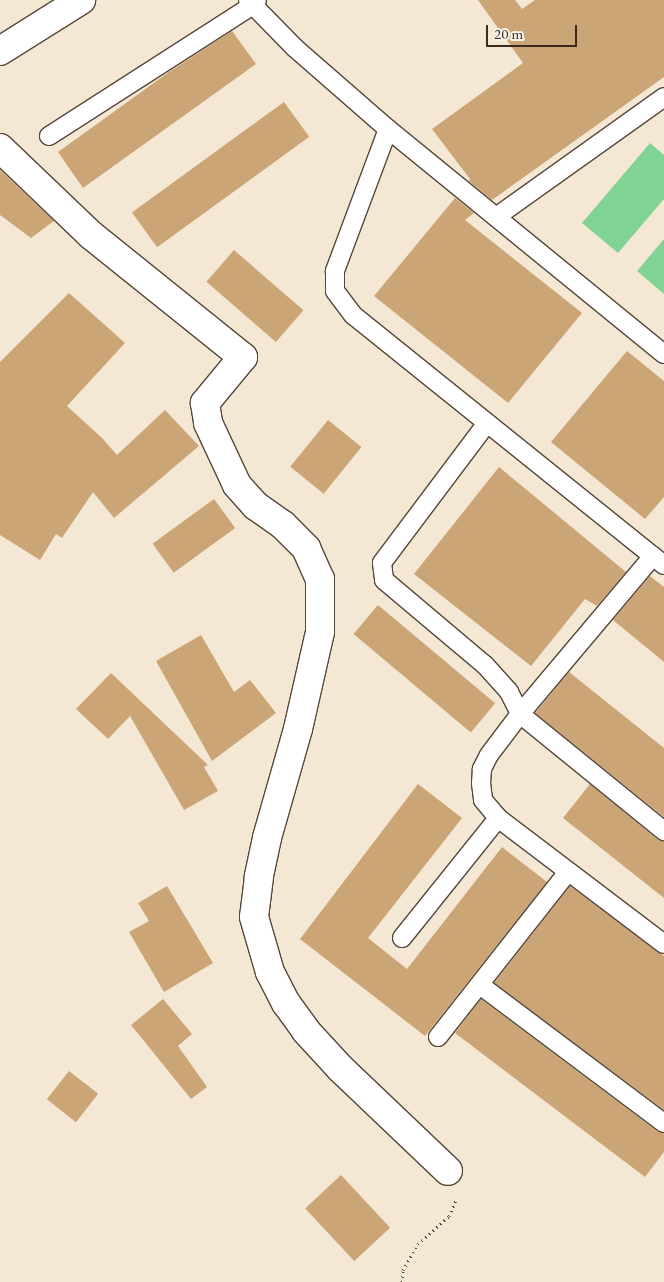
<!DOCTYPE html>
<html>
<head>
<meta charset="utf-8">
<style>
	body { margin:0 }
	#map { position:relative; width:664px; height:1282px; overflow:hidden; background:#f4e8d5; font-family:"EB Garamond",serif }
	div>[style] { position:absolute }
	.green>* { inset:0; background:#80d395 }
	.building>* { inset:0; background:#cca576; transform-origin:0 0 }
	.path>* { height:3px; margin-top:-1.5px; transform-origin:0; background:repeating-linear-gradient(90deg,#574639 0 1px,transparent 0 5px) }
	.roads { filter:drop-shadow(1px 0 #574639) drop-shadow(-1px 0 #574639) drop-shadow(0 1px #574639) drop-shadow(0 -1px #574639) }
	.service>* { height:18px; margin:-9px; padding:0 9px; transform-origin:9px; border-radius:9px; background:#fff }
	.minor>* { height:28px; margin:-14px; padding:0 14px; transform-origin:14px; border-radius:14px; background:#fff }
	.secondary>* { height:28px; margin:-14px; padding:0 14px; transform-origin:14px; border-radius:14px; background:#fff }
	span { translate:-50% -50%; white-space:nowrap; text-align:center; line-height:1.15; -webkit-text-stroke:5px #f7f3e8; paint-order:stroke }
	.scale { position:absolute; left:486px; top:25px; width:91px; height:22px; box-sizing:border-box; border:2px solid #3b2a1e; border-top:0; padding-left:6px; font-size:15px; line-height:18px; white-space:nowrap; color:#3b2a1e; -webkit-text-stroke:4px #f7f3e8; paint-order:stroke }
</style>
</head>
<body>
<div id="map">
	<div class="green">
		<i style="clip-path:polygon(650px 143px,664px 155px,664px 199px,618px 253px,582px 223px)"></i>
		<i style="clip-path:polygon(664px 239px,664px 294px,637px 271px)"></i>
	</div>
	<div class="building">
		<i style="clip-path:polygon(478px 0,515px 0,522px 9px,535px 0,664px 0,664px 77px,492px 200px,469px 181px,470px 179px,432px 129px,523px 63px)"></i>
		<i style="clip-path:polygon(232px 31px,256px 64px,83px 188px,58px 152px,169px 72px)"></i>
		<i style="left:284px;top:102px;width:43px;height:188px;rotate:54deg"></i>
		<i style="clip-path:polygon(0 170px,54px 221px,31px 238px,0 215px)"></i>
		<i style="clip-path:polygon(455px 198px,474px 213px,465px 220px,582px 313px,508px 403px,374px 296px)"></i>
		<i style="left:234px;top:250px;width:92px;height:42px;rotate:41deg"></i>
		<i style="clip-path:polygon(69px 293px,125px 343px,67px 406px,102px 438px,117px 455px,165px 410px,199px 446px,114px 518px,93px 492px,62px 538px,56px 534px,40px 560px,0 535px,0 362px)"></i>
		<i style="clip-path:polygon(627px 351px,664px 381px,664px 497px,645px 519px,551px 442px)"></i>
		<i style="left:328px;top:420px;width:43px;height:60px;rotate:39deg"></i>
		<i style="clip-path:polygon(499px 467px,626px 572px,597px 606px,585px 599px,531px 666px,414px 574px)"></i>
		<i style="left:214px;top:499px;width:36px;height:76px;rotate:54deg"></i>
		<i style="clip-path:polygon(650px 576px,664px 587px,664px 662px,613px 620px)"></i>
		<i style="left:378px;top:605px;width:153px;height:38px;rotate:40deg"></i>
		<i style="clip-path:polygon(201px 635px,234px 692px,250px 680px,276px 713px,212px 761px,156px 661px)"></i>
		<i style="clip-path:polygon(569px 672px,664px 748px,664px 817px,535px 713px)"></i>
		<i style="clip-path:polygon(111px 673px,208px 765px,204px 767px,218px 791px,184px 810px,130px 716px,108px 739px,76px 709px)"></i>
		<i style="clip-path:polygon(418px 784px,462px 818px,368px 938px,407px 969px,502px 847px,547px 882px,425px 1036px,300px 939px)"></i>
		<i style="clip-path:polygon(590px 784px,657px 839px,664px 841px,664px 898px,563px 818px)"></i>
		<i style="clip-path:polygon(167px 886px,213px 963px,164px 992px,129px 932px,149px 921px,138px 903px)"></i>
		<i style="clip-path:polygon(570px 886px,664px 956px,664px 1110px,494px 983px)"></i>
		<i style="clip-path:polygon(163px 999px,192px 1034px,178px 1046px,207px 1087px,191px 1099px,131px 1025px)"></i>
		<i style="clip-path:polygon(481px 999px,658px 1132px,664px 1133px,664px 1152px,645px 1177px,455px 1033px)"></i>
		<i style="left:69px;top:1071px;width:37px;height:36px;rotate:38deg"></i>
		<i style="left:341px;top:1175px;width:72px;height:49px;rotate:47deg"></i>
	</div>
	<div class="path">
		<i style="left:402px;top:1282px;width:12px;rotate:-85deg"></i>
		<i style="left:403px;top:1270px;width:30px;rotate:-60deg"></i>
		<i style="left:418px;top:1244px;width:42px;rotate:-42.1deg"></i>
		<i style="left:449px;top:1216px;width:17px;rotate:-66deg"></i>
	</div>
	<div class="roads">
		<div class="service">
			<i style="left:248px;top:0;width:67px;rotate:45.6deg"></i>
			<i style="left:295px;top:48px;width:123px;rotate:41.1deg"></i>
			<i style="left:388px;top:129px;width:356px;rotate:39.2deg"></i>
			<i style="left:388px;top:129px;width:152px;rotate:110.5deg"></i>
			<i style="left:335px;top:271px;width:20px;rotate:90deg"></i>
			<i style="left:335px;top:291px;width:30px;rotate:53deg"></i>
			<i style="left:353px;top:315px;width:399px;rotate:38.8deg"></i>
			<i style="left:49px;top:136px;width:242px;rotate:-32.7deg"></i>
			<i style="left:253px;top:5px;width:6px;rotate:-51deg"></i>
			<i style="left:496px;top:217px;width:206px;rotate:-35.5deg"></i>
			<i style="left:487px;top:423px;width:175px;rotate:126.9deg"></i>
			<i style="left:382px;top:563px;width:17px;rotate:83deg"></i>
			<i style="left:384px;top:580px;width:132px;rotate:40.1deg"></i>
			<i style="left:485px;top:665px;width:36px;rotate:48deg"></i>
			<i style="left:509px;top:692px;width:25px;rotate:63deg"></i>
			<i style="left:520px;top:714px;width:186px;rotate:39.1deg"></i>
			<i style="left:653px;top:556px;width:207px;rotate:130.1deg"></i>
			<i style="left:520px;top:714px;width:51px;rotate:127.1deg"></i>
			<i style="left:489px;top:755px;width:16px;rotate:117deg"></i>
			<i style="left:482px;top:769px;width:14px;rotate:94deg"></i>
			<i style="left:481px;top:783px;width:17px;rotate:83deg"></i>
			<i style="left:483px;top:800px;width:23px;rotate:50deg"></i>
			<i style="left:498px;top:818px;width:208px;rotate:37.2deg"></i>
			<i style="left:402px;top:938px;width:154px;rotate:-51.3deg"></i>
			<i style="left:480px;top:985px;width:230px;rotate:36.9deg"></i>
			<i style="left:438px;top:1037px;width:210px;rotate:-51.8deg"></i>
		</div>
		<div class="minor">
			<i style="left:0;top:148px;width:126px;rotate:43.7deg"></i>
			<i style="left:91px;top:235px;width:195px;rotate:38.8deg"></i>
			<i style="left:243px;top:357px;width:60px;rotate:129.6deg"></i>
			<i style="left:205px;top:403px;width:20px;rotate:81deg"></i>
			<i style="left:208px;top:423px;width:68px;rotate:64.9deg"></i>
			<i style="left:237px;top:485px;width:28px;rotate:48deg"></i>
			<i style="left:256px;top:506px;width:33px;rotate:35deg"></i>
			<i style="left:283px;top:525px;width:33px;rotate:45deg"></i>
			<i style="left:306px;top:548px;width:34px;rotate:66deg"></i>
			<i style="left:320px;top:579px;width:53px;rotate:90deg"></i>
			<i style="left:320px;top:632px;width:99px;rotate:102.8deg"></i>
			<i style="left:298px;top:729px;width:113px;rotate:105.9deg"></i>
			<i style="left:267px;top:838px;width:40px;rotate:102deg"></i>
			<i style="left:259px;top:877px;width:40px;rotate:97.1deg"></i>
			<i style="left:254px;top:917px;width:57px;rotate:73.8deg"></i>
			<i style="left:270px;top:972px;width:35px;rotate:63deg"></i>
			<i style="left:286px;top:1003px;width:34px;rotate:54deg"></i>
			<i style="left:306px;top:1031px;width:50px;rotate:47.4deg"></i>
			<i style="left:340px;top:1068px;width:149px;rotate:43.6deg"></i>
		</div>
		<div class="secondary">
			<i style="left:0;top:51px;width:96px;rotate:-32.2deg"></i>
		</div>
	</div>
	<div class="scale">20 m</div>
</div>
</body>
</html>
